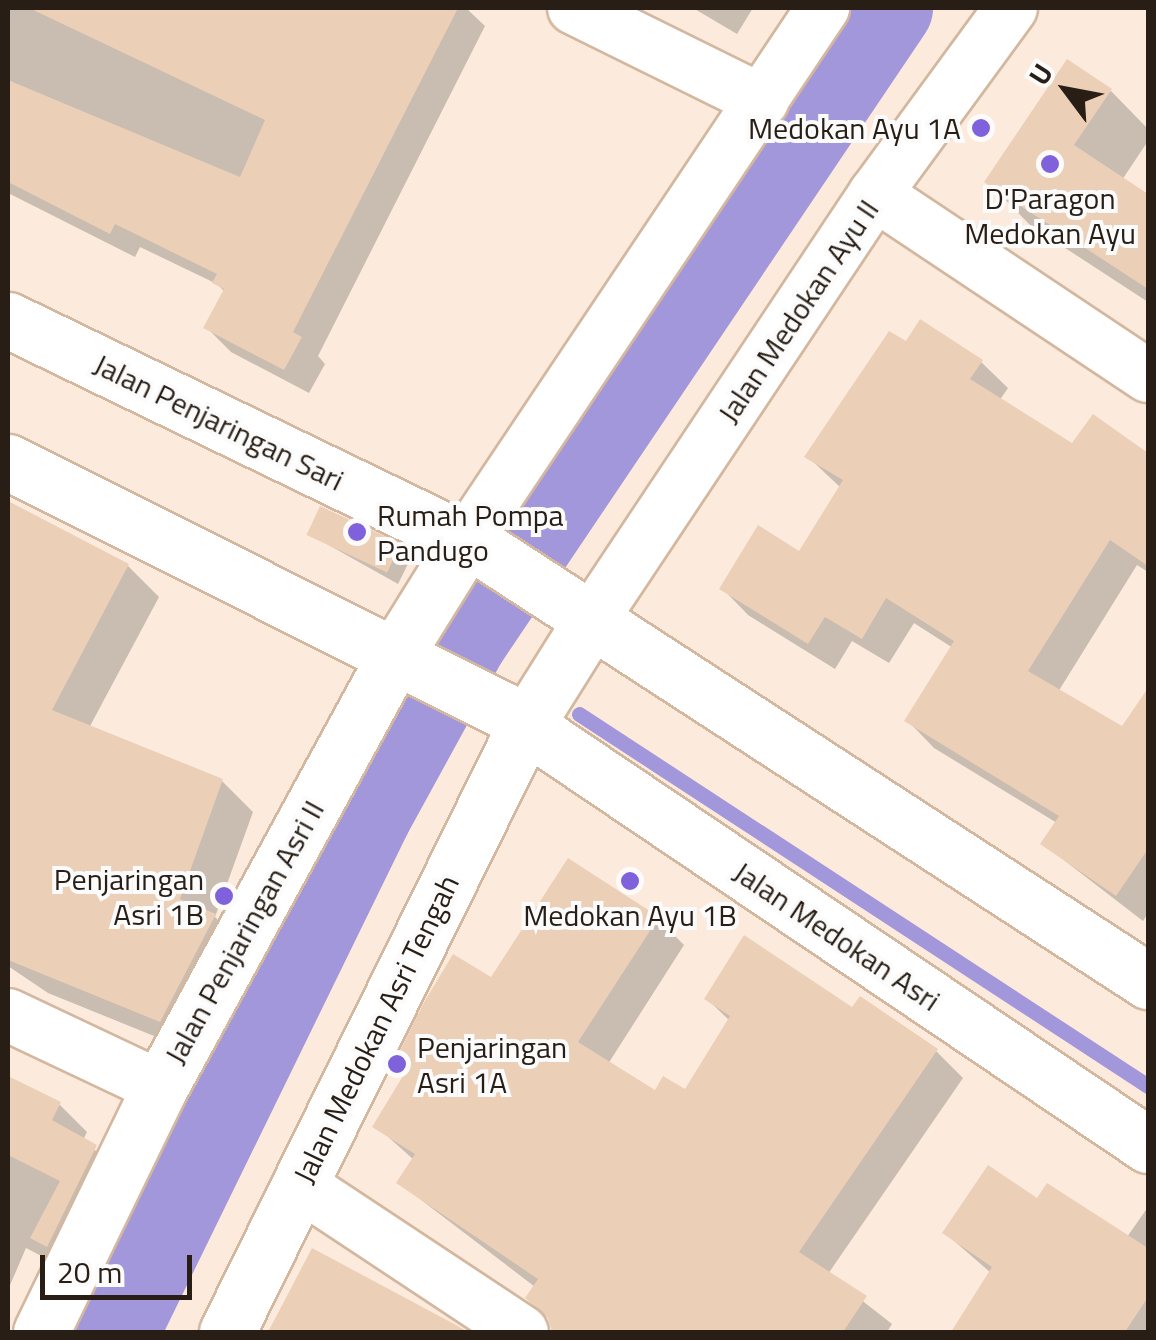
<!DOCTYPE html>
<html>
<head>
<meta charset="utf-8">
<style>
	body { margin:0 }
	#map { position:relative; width:1156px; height:1340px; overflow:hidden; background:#fcebdc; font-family:"Titillium Web",sans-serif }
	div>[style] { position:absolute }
	.shadow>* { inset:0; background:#0003 }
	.stream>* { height:15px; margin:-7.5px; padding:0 7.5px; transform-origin:7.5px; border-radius:7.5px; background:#a297da }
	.river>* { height:90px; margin:-45px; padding:0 45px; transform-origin:45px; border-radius:45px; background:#a297da }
	.building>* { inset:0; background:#ebcfb7; transform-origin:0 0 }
	.roads { filter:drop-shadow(2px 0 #d3b79f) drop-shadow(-2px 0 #d3b79f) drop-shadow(0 2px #d3b79f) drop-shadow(0 -2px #d3b79f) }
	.street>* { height:52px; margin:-26px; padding:0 26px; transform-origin:26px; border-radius:26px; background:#fff }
	.secondary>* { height:55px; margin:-27.5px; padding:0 27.5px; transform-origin:27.5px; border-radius:27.5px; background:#fff }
	.dots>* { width:28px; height:28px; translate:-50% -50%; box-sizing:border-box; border:5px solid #fbfbfb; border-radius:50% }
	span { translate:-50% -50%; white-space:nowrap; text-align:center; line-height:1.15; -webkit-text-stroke:8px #fbfbfb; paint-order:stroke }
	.poi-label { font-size:30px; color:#281e15 }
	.right { translate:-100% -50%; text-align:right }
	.left { translate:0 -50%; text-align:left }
	.street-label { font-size:30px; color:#281e15 }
	.frame { position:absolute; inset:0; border:10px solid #281e15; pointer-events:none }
	.north { position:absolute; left:1016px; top:40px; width:100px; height:100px; -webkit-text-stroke:8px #fbfbfb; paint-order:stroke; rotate:302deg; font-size:28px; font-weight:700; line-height:40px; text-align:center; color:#281e15 }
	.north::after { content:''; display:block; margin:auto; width:35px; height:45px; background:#281e15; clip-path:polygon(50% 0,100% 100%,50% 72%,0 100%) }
	.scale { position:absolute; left:40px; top:1255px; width:152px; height:45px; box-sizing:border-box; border:5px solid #281e15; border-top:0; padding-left:12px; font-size:30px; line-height:35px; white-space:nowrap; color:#281e15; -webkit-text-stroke:8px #fbfbfb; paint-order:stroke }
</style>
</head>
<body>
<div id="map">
	<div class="shadow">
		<i style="clip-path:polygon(8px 8px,466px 8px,485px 26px,318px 356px,325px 364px,309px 393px,231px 352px,206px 327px,225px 292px,217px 284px,140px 247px,135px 257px,8px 193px)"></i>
		<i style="clip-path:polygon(693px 8px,753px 8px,737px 34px)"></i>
		<i style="clip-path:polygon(1111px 91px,1148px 129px,1148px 141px,1122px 180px,1148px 197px,1148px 302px,1030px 225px,988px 182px)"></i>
		<i style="clip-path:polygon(907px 344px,981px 362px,1008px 388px,999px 401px,1073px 446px,1093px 417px,1148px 456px,1148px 572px,1137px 565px,1058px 692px,1122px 730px,1148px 692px,1148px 913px,1143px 921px,1043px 844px,1057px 823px,934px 748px,908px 721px,953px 648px,914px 623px,889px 663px,852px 641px,835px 669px,748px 615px,722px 588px,800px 554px,841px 488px,807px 456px)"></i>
		<i style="clip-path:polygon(8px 505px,128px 566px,159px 597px,89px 728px,222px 781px,253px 812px,215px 917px,245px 947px,191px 1051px,48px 993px,8px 966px)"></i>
		<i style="clip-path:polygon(309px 534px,399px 546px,411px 558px,398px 584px)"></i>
		<i style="clip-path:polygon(658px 919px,684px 945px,608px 1064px,655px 1094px,686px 1092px,730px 1021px,707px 999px,853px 1011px,936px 1051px,963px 1078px,828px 1274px,892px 1324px,887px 1332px,594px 1332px,399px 1183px,414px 1160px,376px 1126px,414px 1064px,402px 1053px,492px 980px)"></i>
		<i style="clip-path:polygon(8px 1079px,59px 1104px,87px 1132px,83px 1140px,124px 1175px,76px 1274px,26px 1248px,8px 1290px)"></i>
		<i style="clip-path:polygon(1038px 1202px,1127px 1237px,1148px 1207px,1148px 1332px,953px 1332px,991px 1273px,945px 1233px)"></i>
		<i style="clip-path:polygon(313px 1252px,457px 1332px,271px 1332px)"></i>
	</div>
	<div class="stream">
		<i style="left:579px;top:714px;width:680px;rotate:33.18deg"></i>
	</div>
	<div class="river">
		<i style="left:114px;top:1332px;width:576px;rotate:-63.97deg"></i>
		<i style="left:367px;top:814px;width:200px;rotate:-61.3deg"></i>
		<i style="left:463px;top:639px;width:761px;rotate:-56.04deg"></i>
	</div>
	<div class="building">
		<i style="clip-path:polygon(29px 8px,458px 8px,293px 332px,302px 337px,284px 370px,203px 328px,224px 289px,212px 283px,217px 274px,115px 224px,110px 234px,8px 182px,8px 80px,240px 177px,265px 120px)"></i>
		<i style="clip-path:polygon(1067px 59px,1112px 89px,1074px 145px,1148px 194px,1148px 289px,984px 182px)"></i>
		<i style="clip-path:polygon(920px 319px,983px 360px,970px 379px,1072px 443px,1093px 414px,1148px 453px,1148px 566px,1110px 540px,1028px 671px,1122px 726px,1148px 688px,1148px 849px,1116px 896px,1040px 844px,1059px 816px,904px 721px,954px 641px,886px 598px,862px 639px,825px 617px,808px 644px,719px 589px,758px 525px,799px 551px,843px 480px,804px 457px,889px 331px,906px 341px)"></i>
		<i style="clip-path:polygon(8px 501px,129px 564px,52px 710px,223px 779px,180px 899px,216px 914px,160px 1022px,8px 960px)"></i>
		<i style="left:320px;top:506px;width:89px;height:32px;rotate:25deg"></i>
		<i style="clip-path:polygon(568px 858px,659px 917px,578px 1042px,655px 1090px,663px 1076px,685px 1089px,730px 1016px,704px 999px,744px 935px,852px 1007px,860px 996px,938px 1049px,799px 1252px,867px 1296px,843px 1332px,552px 1332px,548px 1318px,525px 1298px,538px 1279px,396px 1183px,415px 1154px,372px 1127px,412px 1061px,399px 1053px,423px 1004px,453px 954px,491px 977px)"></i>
		<i style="clip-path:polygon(8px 1076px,61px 1102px,52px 1120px,97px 1145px,47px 1247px,30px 1238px,60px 1181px,8px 1155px)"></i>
		<i style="clip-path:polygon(988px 1165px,1037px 1198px,1047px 1183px,1148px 1248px,1148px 1297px,1125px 1332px,951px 1332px,992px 1267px,942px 1233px)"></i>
		<i style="clip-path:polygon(312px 1248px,456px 1325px,468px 1332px,268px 1332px)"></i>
	</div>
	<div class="roads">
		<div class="street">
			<i style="left:574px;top:8px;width:210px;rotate:26.3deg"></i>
			<i style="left:875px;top:194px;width:328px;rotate:33.7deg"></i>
			<i style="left:466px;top:541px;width:642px;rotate:-56.19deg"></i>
			<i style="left:592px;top:619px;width:511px;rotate:-56.34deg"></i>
			<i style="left:875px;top:194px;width:230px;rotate:-53.8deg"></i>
			<i style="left:8px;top:1015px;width:168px;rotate:25.3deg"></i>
			<i style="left:300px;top:1185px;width:266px;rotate:33.5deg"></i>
		</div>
		<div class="secondary">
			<i style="left:8px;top:320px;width:529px;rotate:25.79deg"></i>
			<i style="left:484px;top:550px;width:792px;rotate:32.99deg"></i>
			<i style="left:8px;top:462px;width:554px;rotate:26.61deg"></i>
			<i style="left:503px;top:710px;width:778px;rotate:34deg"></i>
			<i style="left:41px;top:1332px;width:272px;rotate:-64.1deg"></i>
			<i style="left:160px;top:1087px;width:495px;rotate:-61.4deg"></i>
			<i style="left:397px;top:652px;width:131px;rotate:-58.1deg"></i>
			<i style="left:227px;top:1332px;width:675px;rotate:-63.81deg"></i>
			<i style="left:525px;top:726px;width:126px;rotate:-57.9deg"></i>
		</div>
	</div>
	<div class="dots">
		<i style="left:981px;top:128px;background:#8061dc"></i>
		<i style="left:1050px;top:164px;background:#8061dc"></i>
		<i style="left:357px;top:532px;background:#8061dc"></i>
		<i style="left:630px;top:881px;background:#8061dc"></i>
		<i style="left:224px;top:896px;background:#8061dc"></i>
		<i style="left:397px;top:1064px;background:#8061dc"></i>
	</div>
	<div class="poi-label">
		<span class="right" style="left:961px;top:128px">Medokan Ayu 1A</span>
		<span style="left:1050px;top:215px">D'Paragon<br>Medokan Ayu</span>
		<span class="left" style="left:377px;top:532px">Rumah Pompa<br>Pandugo</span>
		<span class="right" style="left:204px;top:896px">Penjaringan<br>Asri 1B</span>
		<span style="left:630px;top:915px">Medokan Ayu 1B</span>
		<span class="left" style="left:417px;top:1064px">Penjaringan<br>Asri 1A</span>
	</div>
	<div class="street-label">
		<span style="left:798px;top:311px;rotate:-56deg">Jalan Medokan Ayu II</span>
		<span style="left:219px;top:422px;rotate:26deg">Jalan Penjaringan Sari</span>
		<span style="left:244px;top:932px;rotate:-61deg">Jalan Penjaringan Asri II</span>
		<span style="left:837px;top:936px;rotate:34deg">Jalan Medokan Asri</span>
		<span style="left:376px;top:1029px;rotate:-64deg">Jalan Medokan Asri Tengah</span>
	</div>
	<div class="frame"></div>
	<div class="north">U</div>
	<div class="scale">20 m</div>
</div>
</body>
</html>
